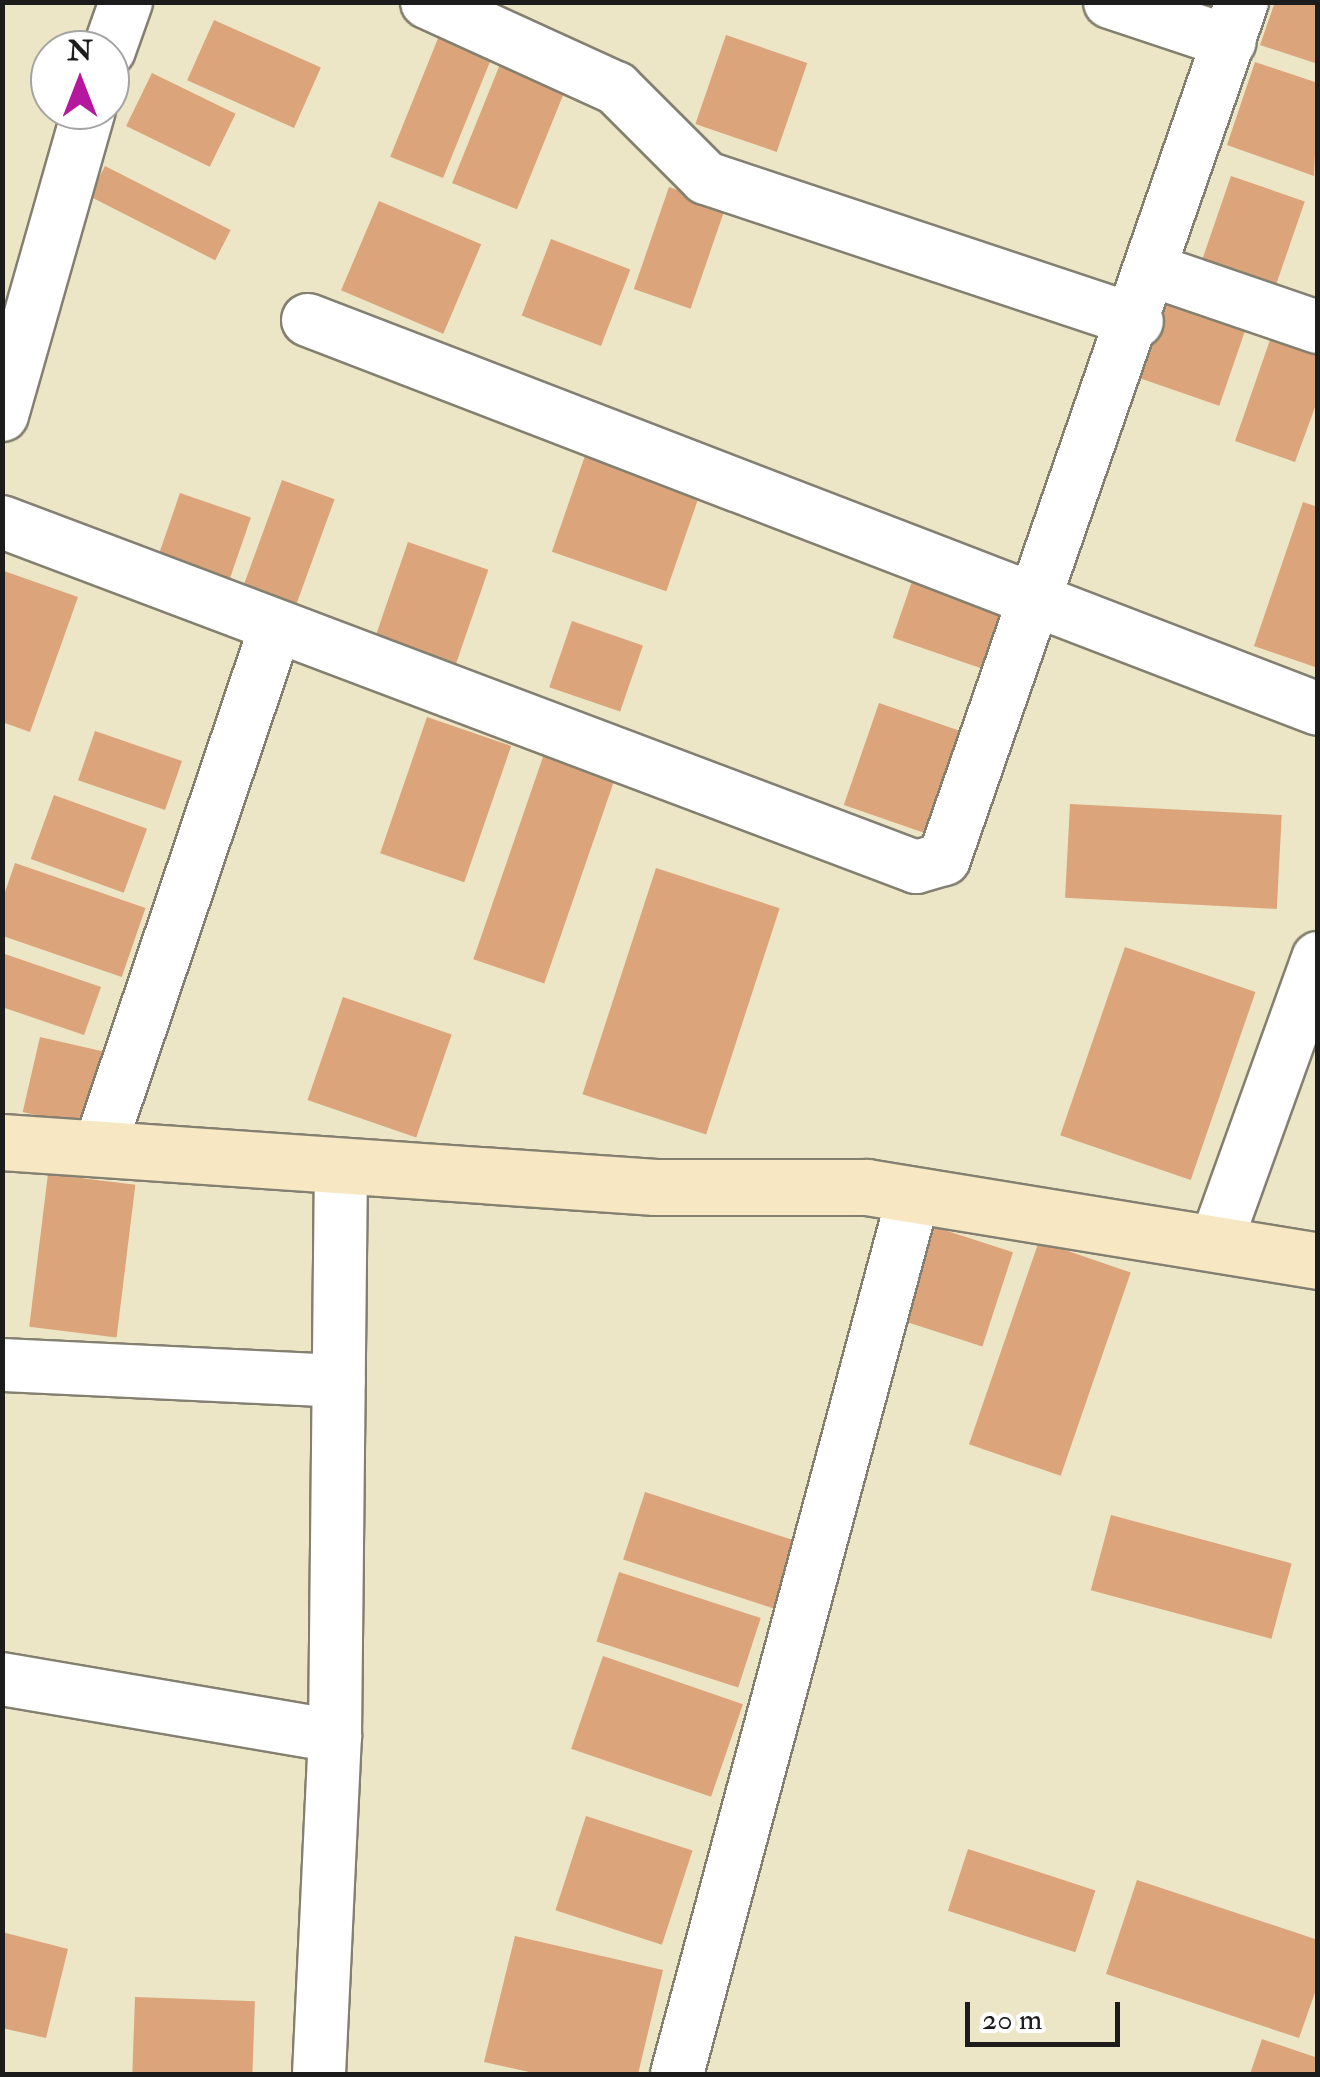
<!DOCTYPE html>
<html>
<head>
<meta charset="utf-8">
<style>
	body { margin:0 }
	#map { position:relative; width:1320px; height:2077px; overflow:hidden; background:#ece5c6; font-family:"IM FELL Double Pica",serif }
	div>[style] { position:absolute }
	.building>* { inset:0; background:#dca47a; transform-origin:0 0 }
	.roads { filter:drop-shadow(2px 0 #848071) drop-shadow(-2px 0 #848071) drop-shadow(0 2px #848071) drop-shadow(0 -2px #848071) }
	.street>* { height:52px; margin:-26px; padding:0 26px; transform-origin:26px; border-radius:26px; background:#fff }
	.secondary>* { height:55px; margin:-27.5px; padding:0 27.5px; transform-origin:27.5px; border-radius:27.5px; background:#f7e8c3 }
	span { translate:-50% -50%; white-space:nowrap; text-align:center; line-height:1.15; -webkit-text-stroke:9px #fff; paint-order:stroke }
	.frame { position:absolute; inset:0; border:5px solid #1c1c1c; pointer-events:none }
	.north { position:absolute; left:30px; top:30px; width:100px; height:100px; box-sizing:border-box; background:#fff; border:2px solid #a4a4a4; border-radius:50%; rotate:0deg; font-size:28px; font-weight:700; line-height:40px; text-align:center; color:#1c1c1c }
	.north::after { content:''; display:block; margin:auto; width:35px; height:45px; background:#b5179e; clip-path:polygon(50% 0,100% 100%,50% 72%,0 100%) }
	.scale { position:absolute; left:965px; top:2002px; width:155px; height:45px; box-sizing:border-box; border:5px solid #1c1c1c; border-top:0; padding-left:12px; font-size:30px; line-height:35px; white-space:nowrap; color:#1c1c1c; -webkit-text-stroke:8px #fff; paint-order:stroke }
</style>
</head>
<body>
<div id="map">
	<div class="building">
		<i style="clip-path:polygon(1275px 2px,1318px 2px,1318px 64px,1260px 45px)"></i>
		<i style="left:214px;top:20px;width:117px;height:66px;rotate:24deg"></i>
		<i style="left:443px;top:26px;width:57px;height:141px;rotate:22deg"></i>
		<i style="left:726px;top:35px;width:86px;height:94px;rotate:19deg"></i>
		<i style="left:503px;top:57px;width:70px;height:136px;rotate:22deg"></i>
		<i style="clip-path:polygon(1255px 62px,1318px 83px,1314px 176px,1227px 145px)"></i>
		<i style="left:152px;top:73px;width:93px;height:59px;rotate:26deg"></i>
		<i style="left:105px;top:166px;width:141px;height:34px;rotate:27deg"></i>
		<i style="left:1231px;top:176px;width:78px;height:88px;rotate:19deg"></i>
		<i style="left:669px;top:187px;width:60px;height:108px;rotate:19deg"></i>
		<i style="left:379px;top:201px;width:111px;height:97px;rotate:23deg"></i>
		<i style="left:551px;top:239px;width:85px;height:82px;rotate:21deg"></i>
		<i style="left:1159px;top:295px;width:93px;height:85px;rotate:19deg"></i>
		<i style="clip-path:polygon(1271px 337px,1318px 353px,1318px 399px,1295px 462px,1235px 441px)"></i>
		<i style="left:589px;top:444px;width:121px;height:114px;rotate:19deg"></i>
		<i style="left:282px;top:480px;width:56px;height:123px;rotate:20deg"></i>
		<i style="left:180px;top:493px;width:75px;height:64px;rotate:19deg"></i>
		<i style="clip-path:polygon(1303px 502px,1318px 507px,1318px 668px,1254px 646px)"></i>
		<i style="left:408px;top:542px;width:85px;height:101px;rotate:19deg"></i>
		<i style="left:918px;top:564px;width:108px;height:78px;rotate:19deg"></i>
		<i style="clip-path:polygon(4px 571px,78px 597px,30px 732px,2px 722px)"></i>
		<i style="left:572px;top:621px;width:75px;height:70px;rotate:19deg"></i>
		<i style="left:879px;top:703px;width:103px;height:108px;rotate:19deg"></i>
		<i style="left:427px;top:717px;width:89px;height:144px;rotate:19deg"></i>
		<i style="left:95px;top:731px;width:92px;height:52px;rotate:19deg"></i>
		<i style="left:544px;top:754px;width:75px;height:217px;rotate:19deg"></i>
		<i style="left:54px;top:795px;width:99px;height:68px;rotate:20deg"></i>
		<i style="left:1070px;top:804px;width:212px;height:94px;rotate:3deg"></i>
		<i style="left:15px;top:863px;width:138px;height:73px;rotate:19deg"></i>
		<i style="left:656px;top:868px;width:130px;height:238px;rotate:18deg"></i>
		<i style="left:1125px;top:947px;width:138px;height:199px;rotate:19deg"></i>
		<i style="clip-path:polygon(2px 953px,101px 987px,84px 1035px,2px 1007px)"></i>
		<i style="left:343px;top:997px;width:115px;height:109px;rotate:19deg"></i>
		<i style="left:40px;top:1037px;width:65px;height:77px;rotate:13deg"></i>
		<i style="left:48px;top:1174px;width:88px;height:154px;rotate:7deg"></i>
		<i style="left:935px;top:1227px;width:82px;height:99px;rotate:18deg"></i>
		<i style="left:1039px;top:1241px;width:97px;height:215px;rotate:19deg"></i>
		<i style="left:645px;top:1492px;width:162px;height:71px;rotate:18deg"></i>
		<i style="left:1111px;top:1515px;width:187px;height:78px;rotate:15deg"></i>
		<i style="left:619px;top:1572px;width:149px;height:73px;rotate:18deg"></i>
		<i style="left:603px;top:1656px;width:148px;height:98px;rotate:19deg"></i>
		<i style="left:586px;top:1816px;width:112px;height:99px;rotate:18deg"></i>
		<i style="left:968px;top:1849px;width:134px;height:65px;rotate:18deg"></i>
		<i style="clip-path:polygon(1137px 1880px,1318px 1940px,1318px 1984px,1299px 2038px,1106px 1974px)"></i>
		<i style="clip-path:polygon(2px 1932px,68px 1949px,46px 2038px,2px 2028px)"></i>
		<i style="clip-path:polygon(515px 1936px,663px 1970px,638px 2074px,538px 2074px,484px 2062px)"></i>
		<i style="left:135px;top:1997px;width:120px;height:77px;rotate:2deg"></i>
		<i style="clip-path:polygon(1262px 2039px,1318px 2058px,1318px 2074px,1250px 2074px)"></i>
	</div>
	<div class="roads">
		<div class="street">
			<i style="left:427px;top:2px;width:208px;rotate:24.5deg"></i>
			<i style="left:616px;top:88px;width:127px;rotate:45deg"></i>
			<i style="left:706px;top:178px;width:454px;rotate:18.4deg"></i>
			<i style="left:1110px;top:2px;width:126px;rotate:18.4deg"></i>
			<i style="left:109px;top:50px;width:51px;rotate:-70.5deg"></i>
			<i style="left:1154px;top:271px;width:173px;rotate:18.9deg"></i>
			<i style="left:308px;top:320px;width:1082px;rotate:21.06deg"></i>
			<i style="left:2px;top:415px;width:317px;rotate:-74.1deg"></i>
			<i style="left:2px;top:522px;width:977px;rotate:20.68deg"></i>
			<i style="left:916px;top:867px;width:29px;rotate:-16deg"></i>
			<i style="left:944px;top:859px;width:907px;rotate:-70.83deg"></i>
			<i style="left:99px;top:1149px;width:549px;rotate:-71.3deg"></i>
			<i style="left:1216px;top:1242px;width:302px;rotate:-70.2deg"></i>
			<i style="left:2px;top:1365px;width:337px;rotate:2.7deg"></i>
			<i style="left:2px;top:1679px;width:338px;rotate:9.7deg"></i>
			<i style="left:319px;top:2074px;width:338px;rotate:-87.3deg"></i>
			<i style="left:335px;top:1736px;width:569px;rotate:-89.4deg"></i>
			<i style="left:677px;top:2074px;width:911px;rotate:-74.93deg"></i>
		</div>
		<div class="secondary">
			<i style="left:2px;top:1142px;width:655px;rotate:3.94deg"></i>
			<i style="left:655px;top:1187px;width:212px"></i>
			<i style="left:867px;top:1187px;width:457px;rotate:9.3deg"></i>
		</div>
	</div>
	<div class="frame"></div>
	<div class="north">N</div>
	<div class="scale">20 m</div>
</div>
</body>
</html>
